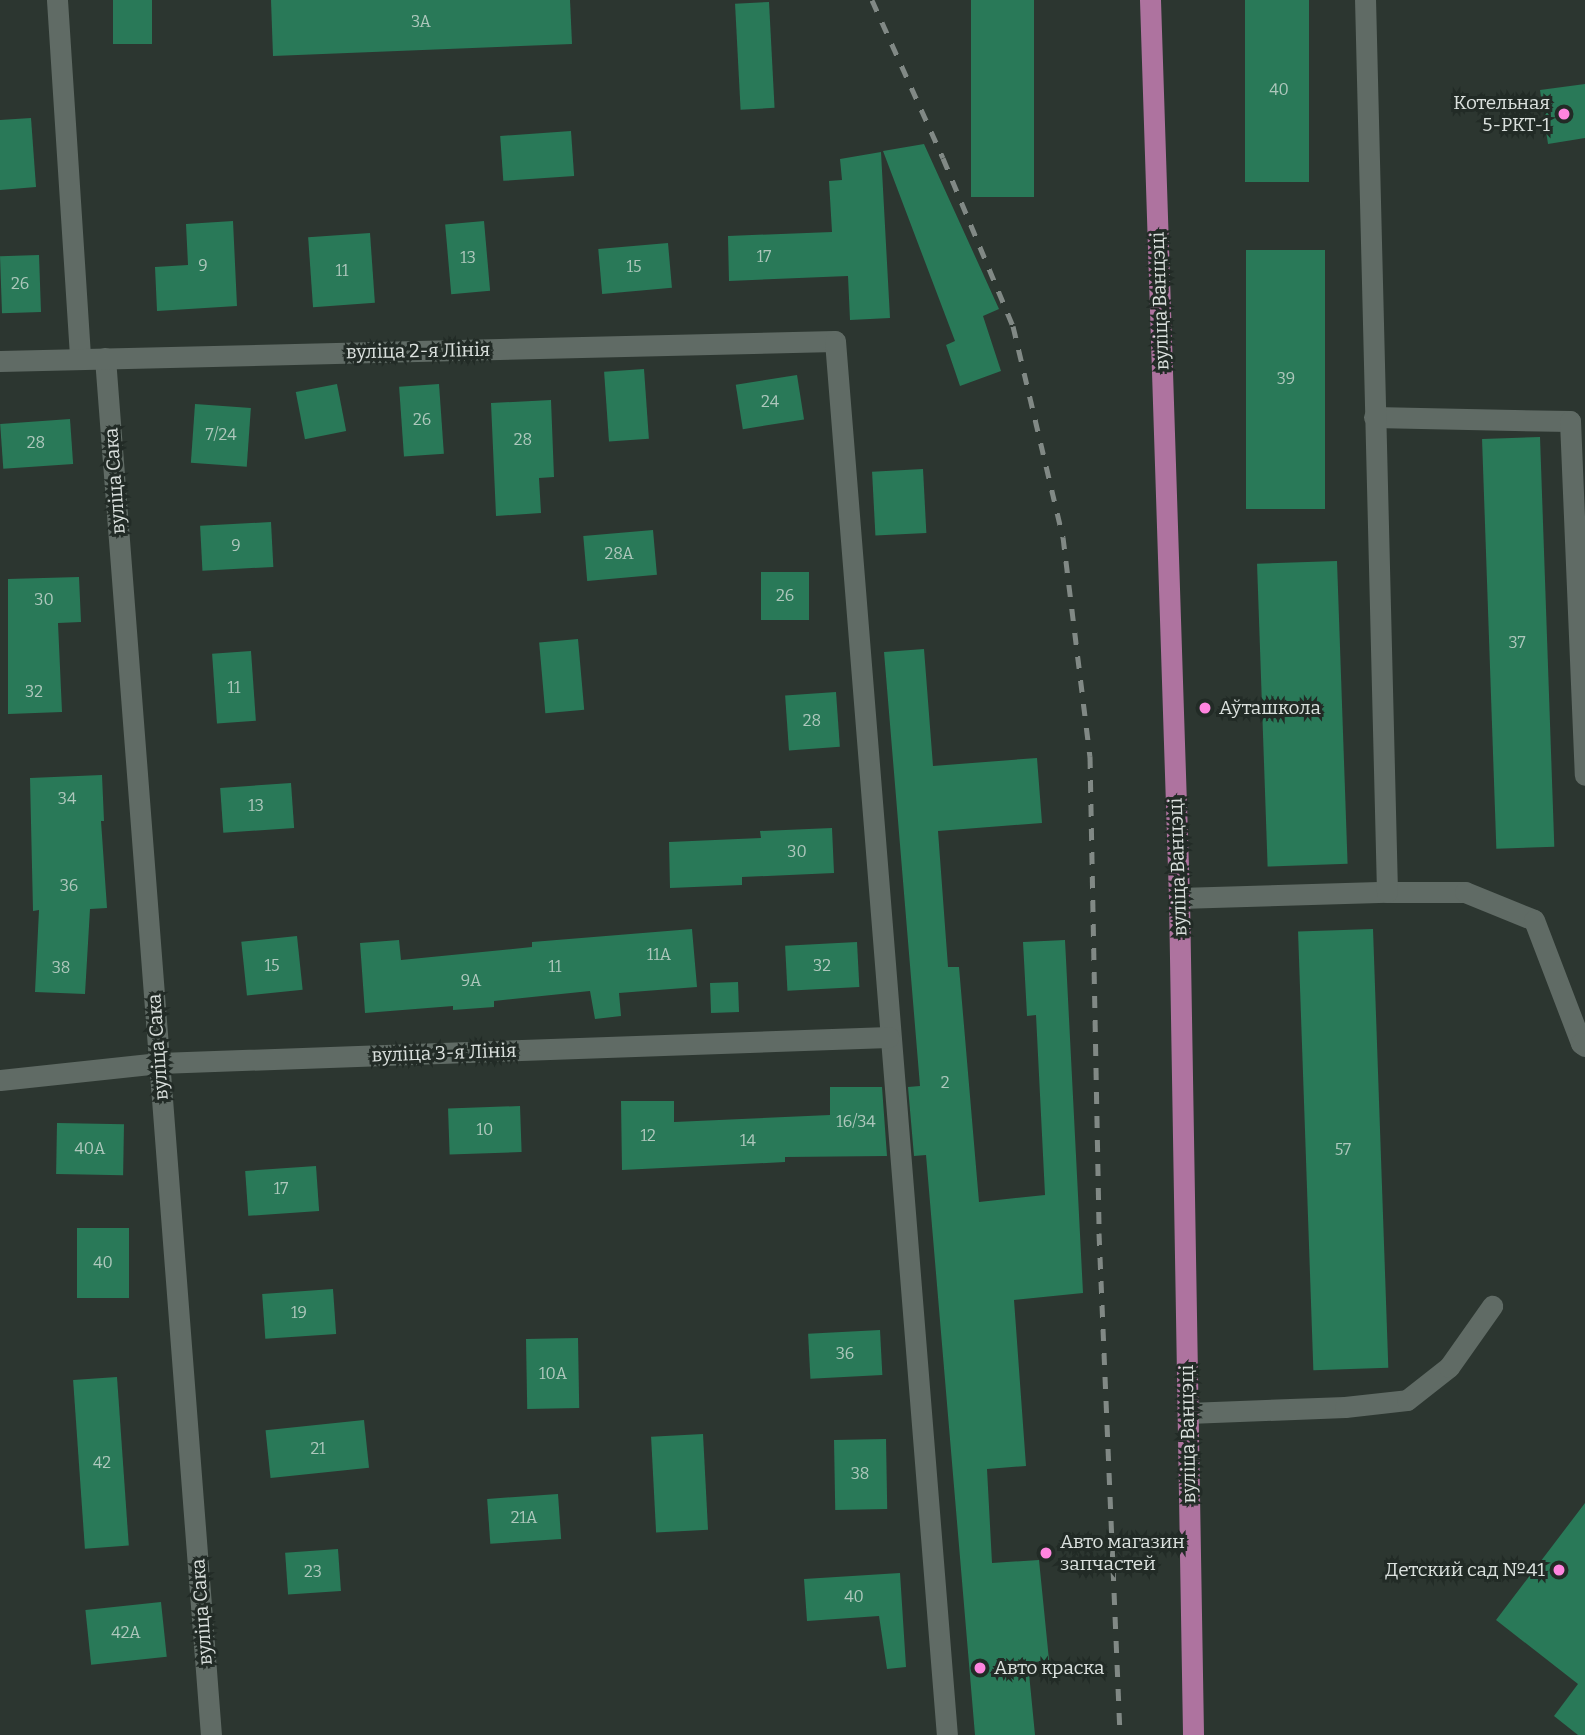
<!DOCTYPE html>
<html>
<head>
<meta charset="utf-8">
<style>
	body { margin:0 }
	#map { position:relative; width:1585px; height:1735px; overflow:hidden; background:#2c3630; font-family:Bitter,serif }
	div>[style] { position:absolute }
	.building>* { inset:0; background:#297958; transform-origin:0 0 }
	.minor>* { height:21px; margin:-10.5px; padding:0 10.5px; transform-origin:10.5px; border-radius:10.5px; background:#606b65 }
	.major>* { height:21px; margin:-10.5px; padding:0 10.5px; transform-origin:10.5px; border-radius:10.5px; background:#ae739f }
	.rail>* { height:5px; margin-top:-2.5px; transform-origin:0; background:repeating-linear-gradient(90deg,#818985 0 12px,transparent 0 24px) }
	.dots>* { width:19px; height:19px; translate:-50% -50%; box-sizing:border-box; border:4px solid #222b26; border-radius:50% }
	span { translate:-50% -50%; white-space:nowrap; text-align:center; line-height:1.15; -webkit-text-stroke:6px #222b26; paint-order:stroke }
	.number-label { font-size:16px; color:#aec7bc }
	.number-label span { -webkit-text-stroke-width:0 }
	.poi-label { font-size:19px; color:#dbe1de }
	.right { translate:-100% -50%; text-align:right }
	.left { translate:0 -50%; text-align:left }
	.street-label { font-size:19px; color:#dbe1de }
</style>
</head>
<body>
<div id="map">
	<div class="building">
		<i style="left:113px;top:0;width:39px;height:44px"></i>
		<i style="clip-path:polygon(271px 0,570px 0,572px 44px,273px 56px)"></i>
		<i style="left:971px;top:0;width:63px;height:197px"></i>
		<i style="left:1245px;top:0;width:64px;height:182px"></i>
		<i style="left:769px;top:2px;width:106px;height:34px;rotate:87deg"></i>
		<i style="clip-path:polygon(1585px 84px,1585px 138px,1548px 144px,1540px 90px)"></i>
		<i style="clip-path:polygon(31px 118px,36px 187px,0 190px,0 120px)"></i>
		<i style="left:571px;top:131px;width:45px;height:71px;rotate:86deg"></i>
		<i style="clip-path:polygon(924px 144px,999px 309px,983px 316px,1001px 371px,960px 386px,946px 345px,955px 341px,883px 151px)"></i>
		<i style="clip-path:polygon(881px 152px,890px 318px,850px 320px,848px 276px,729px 281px,728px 236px,832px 232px,829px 181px,842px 180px,840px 159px)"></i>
		<i style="clip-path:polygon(233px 221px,237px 306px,157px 311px,155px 267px,188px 265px,186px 224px)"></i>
		<i style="left:484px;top:221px;width:70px;height:39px;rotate:85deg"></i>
		<i style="left:370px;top:233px;width:70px;height:62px;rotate:86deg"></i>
		<i style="left:668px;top:243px;width:45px;height:70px;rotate:85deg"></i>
		<i style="left:1246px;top:250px;width:79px;height:259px"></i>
		<i style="left:39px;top:255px;width:57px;height:39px;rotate:88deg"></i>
		<i style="left:644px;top:369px;width:70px;height:40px;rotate:86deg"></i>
		<i style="left:797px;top:375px;width:45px;height:62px;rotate:81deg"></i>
		<i style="left:337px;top:384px;width:48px;height:42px;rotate:79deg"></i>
		<i style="left:439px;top:384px;width:70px;height:40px;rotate:86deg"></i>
		<i style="clip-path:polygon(551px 400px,554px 477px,539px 478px,541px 513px,496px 516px,491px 403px)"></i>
		<i style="left:195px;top:404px;width:56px;height:59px;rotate:4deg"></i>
		<i style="left:70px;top:419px;width:45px;height:70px;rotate:86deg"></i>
		<i style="left:1540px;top:437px;width:410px;height:58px;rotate:88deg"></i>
		<i style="left:923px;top:469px;width:64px;height:51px;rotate:87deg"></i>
		<i style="left:271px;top:522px;width:45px;height:71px;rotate:87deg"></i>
		<i style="left:653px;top:530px;width:45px;height:70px;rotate:85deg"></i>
		<i style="left:1337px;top:561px;width:303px;height:80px;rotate:88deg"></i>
		<i style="left:761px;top:572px;width:48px;height:48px"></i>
		<i style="clip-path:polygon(79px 577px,81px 622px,58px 623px,62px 712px,8px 714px,8px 579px)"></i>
		<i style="left:578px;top:639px;width:71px;height:39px;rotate:85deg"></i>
		<i style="clip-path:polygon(924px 649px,933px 766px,1037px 758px,1042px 823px,938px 831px,948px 967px,959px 967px,979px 1202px,1045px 1195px,1036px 1015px,1027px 1016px,1023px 942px,1065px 940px,1083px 1293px,1014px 1300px,1026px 1466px,987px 1469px,992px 1563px,1039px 1560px,1049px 1660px,1028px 1663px,1035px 1735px,975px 1735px,926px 1155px,914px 1156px,908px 1087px,920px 1086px,884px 652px)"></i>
		<i style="left:251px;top:651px;width:70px;height:39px;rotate:86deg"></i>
		<i style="left:836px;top:692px;width:55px;height:51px;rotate:86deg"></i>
		<i style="clip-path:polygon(102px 775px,104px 821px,101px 821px,107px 908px,90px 909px,85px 994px,35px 992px,39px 910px,33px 911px,30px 778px)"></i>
		<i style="left:291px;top:783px;width:45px;height:71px;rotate:86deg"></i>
		<i style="clip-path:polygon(832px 828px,834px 873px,742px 877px,742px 885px,670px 888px,669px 842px,761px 838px,760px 831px)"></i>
		<i style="clip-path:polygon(692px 929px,697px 987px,619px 993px,621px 1016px,595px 1019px,590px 991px,494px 1001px,494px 1007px,453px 1010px,453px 1006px,365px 1013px,360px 943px,399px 940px,401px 960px,532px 947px,532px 942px)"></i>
		<i style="left:1373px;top:929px;width:439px;height:75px;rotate:88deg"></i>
		<i style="left:297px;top:936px;width:54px;height:56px;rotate:84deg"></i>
		<i style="left:857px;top:942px;width:45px;height:72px;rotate:87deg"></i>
		<i style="left:738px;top:982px;width:30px;height:28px;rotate:88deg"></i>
		<i style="clip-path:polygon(830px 1087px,882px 1087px,887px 1156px,785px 1157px,785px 1162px,622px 1170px,621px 1101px,674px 1101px,674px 1122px,830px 1115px)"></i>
		<i style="left:520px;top:1106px;width:46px;height:72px;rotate:88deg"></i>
		<i style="left:57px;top:1123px;width:67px;height:51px;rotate:1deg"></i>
		<i style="left:316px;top:1166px;width:45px;height:71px;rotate:86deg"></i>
		<i style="left:77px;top:1228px;width:52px;height:70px"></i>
		<i style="left:333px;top:1289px;width:45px;height:71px;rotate:86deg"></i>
		<i style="left:880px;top:1330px;width:45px;height:72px;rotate:87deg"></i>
		<i style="left:578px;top:1338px;width:70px;height:52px;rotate:89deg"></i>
		<i style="left:117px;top:1377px;width:169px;height:44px;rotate:86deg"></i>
		<i style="left:364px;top:1420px;width:48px;height:99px;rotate:84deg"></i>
		<i style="left:703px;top:1434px;width:96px;height:52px;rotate:87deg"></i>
		<i style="left:886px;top:1439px;width:70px;height:52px;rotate:89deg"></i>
		<i style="left:558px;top:1494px;width:45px;height:71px;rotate:86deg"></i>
		<i style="clip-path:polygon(1585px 1503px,1585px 1735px,1578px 1735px,1554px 1716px,1578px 1684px,1496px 1620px)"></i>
		<i style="left:338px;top:1549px;width:42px;height:53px;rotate:86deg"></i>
		<i style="clip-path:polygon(900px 1573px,906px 1667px,887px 1669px,879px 1616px,807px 1621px,804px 1579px)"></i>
		<i style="left:161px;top:1602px;width:55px;height:76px;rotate:84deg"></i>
	</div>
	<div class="minor">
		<i style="left:57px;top:0;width:359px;rotate:86.3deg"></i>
		<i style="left:105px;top:358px;width:1381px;rotate:85.6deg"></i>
		<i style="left:0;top:361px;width:835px;rotate:-1.37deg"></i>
		<i style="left:835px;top:341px;width:1398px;rotate:85.41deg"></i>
		<i style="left:1374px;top:417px;width:196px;rotate:1.2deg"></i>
		<i style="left:1570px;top:421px;width:354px;rotate:87.6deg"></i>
		<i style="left:1387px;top:892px;width:78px"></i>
		<i style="left:1465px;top:892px;width:74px;rotate:22.1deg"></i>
		<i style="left:1534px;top:920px;width:132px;rotate:69.1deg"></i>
		<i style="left:1581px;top:1043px;width:5px;rotate:37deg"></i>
		<i style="left:1179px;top:898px;width:208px;rotate:-1.7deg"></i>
		<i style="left:1387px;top:892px;width:892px;rotate:-91.41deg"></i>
		<i style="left:0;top:1080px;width:160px;rotate:-6.1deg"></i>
		<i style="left:159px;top:1063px;width:730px;rotate:-2.04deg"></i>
		<i style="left:1188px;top:1413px;width:157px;rotate:-2.2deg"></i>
		<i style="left:1345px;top:1407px;width:62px;rotate:-6.4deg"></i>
		<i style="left:1407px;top:1400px;width:53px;rotate:-38.2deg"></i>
		<i style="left:1449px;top:1367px;width:75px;rotate:-54.8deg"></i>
	</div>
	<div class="major">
		<i style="left:1150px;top:0;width:898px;rotate:88.15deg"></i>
		<i style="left:1179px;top:898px;width:837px;rotate:89.04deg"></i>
	</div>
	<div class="rail">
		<i style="left:872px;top:0;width:173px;rotate:65.8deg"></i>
		<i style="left:943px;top:158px;width:182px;rotate:67.4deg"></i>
		<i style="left:1013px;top:326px;width:217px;rotate:76.7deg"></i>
		<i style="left:1063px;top:537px;width:221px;rotate:83deg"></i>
		<i style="left:1090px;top:756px;width:477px;rotate:88.9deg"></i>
		<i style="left:1099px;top:1233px;width:502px;rotate:87.6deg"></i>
	</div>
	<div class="dots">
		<i style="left:1564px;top:114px;background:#ff85df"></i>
		<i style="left:1205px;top:708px;background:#ff85df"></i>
		<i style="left:1046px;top:1553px;background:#ff85df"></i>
		<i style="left:1559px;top:1570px;background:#ff85df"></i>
		<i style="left:980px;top:1668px;background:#ff85df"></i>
	</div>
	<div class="number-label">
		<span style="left:421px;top:22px">3А</span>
		<span style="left:1279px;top:90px">40</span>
		<span style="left:764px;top:257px">17</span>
		<span style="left:468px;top:258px">13</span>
		<span style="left:203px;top:266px">9</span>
		<span style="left:634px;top:267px">15</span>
		<span style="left:342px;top:271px">11</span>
		<span style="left:20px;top:284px">26</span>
		<span style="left:1286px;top:379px">39</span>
		<span style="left:770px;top:402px">24</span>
		<span style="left:422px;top:420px">26</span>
		<span style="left:221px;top:435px">7/24</span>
		<span style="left:523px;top:440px">28</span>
		<span style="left:36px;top:443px">28</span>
		<span style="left:236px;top:546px">9</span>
		<span style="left:619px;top:554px">28А</span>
		<span style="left:785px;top:596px">26</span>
		<span style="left:44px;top:600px">30</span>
		<span style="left:1517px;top:643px">37</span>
		<span style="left:234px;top:688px">11</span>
		<span style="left:34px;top:692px">32</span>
		<span style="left:812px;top:721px">28</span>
		<span style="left:67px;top:799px">34</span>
		<span style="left:256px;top:806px">13</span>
		<span style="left:797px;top:852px">30</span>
		<span style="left:69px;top:886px">36</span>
		<span style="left:659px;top:955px">11А</span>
		<span style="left:272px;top:966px">15</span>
		<span style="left:822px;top:966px">32</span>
		<span style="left:555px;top:967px">11</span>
		<span style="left:61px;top:968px">38</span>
		<span style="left:471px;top:981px">9А</span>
		<span style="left:945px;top:1083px">2</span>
		<span style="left:856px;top:1122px">16/34</span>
		<span style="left:485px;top:1130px">10</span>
		<span style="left:648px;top:1136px">12</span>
		<span style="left:748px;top:1141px">14</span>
		<span style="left:90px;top:1149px">40А</span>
		<span style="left:1343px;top:1150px">57</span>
		<span style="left:281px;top:1189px">17</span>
		<span style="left:103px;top:1263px">40</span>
		<span style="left:299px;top:1313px">19</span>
		<span style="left:845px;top:1354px">36</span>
		<span style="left:553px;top:1374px">10А</span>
		<span style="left:318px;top:1449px">21</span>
		<span style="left:102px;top:1463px">42</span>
		<span style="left:860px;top:1474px">38</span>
		<span style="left:524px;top:1518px">21А</span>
		<span style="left:313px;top:1572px">23</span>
		<span style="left:854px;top:1597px">40</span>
		<span style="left:126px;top:1633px">42А</span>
	</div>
	<div class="poi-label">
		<span class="right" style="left:1550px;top:114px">Котельная<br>5-РКТ-1</span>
		<span class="left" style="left:1219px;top:708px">Аўташкола</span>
		<span class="left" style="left:1060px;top:1553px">Авто магазин<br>запчастей</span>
		<span class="right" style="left:1545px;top:1570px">Детский сад №41</span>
		<span class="left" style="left:994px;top:1668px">Авто краска</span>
	</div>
	<div class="street-label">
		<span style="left:1160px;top:301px;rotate:-92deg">вуліца Ванцэці</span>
		<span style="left:418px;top:351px;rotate:-1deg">вуліца 2-я Лінія</span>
		<span style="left:115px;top:481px;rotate:-94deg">вуліца Сака</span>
		<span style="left:1178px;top:867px;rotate:-92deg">вуліца Ванцэці</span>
		<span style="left:158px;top:1047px;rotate:-94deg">вуліца Сака</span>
		<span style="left:444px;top:1053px;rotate:-2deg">вуліца 3-я Лінія</span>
		<span style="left:1188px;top:1434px;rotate:-91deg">вуліца Ванцэці</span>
		<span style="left:202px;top:1612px;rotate:-94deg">вуліца Сака</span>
	</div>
</div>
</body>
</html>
